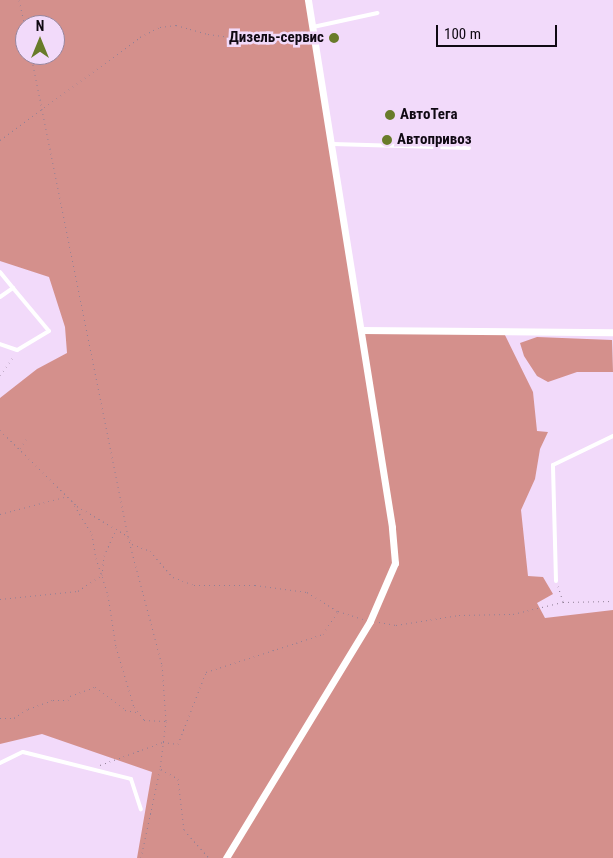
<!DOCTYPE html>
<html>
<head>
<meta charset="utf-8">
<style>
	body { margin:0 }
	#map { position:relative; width:613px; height:858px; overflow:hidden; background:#f2dafa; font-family:"Roboto Condensed",sans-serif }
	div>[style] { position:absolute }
	.forest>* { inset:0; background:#d4908c }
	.path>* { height:1px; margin-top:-0.5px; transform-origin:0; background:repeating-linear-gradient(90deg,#918096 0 1px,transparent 0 5px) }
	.service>* { height:4px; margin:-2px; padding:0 2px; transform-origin:2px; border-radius:2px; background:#fff }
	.minor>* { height:7px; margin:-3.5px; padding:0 3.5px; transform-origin:3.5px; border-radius:3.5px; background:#fff }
	.dots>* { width:14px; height:14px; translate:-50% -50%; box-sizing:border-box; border:2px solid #f2dafa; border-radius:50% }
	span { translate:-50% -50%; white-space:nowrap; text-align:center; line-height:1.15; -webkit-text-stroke:5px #f2dafa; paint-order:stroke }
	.poi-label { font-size:15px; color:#100913; font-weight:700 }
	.right { translate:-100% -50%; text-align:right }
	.left { translate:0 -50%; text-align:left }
	.north { position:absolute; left:15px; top:15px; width:50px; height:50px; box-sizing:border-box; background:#f2dafa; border:1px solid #98869e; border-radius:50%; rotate:0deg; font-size:14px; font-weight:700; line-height:20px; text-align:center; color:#100913 }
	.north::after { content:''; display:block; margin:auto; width:18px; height:22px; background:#697b2a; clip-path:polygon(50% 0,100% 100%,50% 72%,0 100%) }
	.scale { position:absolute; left:436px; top:25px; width:121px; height:22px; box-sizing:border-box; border:2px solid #100913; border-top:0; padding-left:6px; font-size:15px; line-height:18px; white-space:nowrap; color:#100913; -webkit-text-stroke:4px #f2dafa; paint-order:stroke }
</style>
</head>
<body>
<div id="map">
	<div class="forest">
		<i style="clip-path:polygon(evenodd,0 0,308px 0,361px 330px,503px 331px,533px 392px,537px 431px,548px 432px,540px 449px,535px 479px,521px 510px,528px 576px,543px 577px,553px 594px,537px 603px,545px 618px,613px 610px,613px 858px,137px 858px,152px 772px,42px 734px,0 744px,0 398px,37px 369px,67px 353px,65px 327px,49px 277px,0 261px,0 0,25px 25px,55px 25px,55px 55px,25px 55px,25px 25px)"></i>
		<i style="clip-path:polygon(537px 337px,612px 340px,613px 372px,577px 372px,548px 382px,537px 376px,524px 356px,520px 343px)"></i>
	</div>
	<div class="path">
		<i style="left:19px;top:0;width:28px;rotate:77deg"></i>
		<i style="left:31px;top:55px;width:492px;rotate:78.6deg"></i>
		<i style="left:128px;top:537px;width:132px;rotate:75.1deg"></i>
		<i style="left:162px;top:665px;width:56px;rotate:85.9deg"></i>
		<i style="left:166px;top:721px;width:48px;rotate:97.1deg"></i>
		<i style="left:160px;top:769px;width:91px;rotate:102.1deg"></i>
		<i style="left:0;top:140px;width:174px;rotate:-36.3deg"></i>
		<i style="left:140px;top:37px;width:22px;rotate:-27deg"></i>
		<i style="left:160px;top:27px;width:16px;rotate:-7deg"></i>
		<i style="left:176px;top:25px;width:33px;rotate:16deg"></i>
		<i style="left:208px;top:34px;width:68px;rotate:7.7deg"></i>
		<i style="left:275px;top:43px;width:32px;rotate:-22deg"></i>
		<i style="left:0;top:375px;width:24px;rotate:-54deg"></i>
		<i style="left:0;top:430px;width:108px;rotate:44.6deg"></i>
		<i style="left:77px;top:506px;width:59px;rotate:30.5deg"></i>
		<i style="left:20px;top:448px;width:12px;rotate:-55deg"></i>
		<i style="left:72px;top:501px;width:39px;rotate:59deg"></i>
		<i style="left:92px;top:534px;width:24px;rotate:81deg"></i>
		<i style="left:96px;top:558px;width:39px;rotate:72deg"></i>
		<i style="left:108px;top:595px;width:53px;rotate:81.3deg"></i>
		<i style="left:116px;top:647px;width:63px;rotate:73.3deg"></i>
		<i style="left:134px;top:707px;width:16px;rotate:52deg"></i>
		<i style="left:144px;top:720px;width:21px;rotate:3deg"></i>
		<i style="left:0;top:514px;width:70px;rotate:-14.8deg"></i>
		<i style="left:130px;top:540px;width:4px;rotate:63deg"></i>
		<i style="left:132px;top:544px;width:19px;rotate:21deg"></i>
		<i style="left:150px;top:551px;width:35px;rotate:49deg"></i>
		<i style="left:173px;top:577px;width:22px;rotate:21deg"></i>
		<i style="left:194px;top:585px;width:61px"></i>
		<i style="left:255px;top:585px;width:52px;rotate:7.7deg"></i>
		<i style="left:307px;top:592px;width:36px;rotate:32deg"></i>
		<i style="left:558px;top:586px;width:16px;rotate:72deg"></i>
		<i style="left:0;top:599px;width:78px;rotate:-5.9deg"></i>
		<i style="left:78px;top:591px;width:29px;rotate:-34deg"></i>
		<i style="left:102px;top:575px;width:19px;rotate:-84deg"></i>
		<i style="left:104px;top:556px;width:27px;rotate:-66deg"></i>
		<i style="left:379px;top:622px;width:17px;rotate:10deg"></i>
		<i style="left:396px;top:625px;width:64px;rotate:-9deg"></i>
		<i style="left:459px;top:615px;width:54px;rotate:-1.1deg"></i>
		<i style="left:513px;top:614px;width:51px;rotate:-13.5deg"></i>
		<i style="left:563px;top:602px;width:50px;rotate:-1.1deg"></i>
		<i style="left:0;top:718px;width:14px"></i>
		<i style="left:14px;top:718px;width:17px;rotate:-33deg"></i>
		<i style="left:28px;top:709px;width:27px;rotate:-20deg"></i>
		<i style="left:53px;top:700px;width:15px"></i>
		<i style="left:68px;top:700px;width:4px;rotate:-63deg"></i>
		<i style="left:70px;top:696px;width:27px;rotate:-20deg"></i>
		<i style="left:95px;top:687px;width:38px;rotate:37deg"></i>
		<i style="left:125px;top:710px;width:11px;rotate:10deg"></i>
		<i style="left:100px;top:765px;width:67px;rotate:-20.1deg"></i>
		<i style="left:163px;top:742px;width:15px;rotate:8deg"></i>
		<i style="left:178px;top:744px;width:77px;rotate:-68.7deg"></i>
		<i style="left:206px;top:672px;width:123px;rotate:-18deg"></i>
		<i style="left:323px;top:634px;width:27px;rotate:-57deg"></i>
		<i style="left:338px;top:611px;width:26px;rotate:18deg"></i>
		<i style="left:161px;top:769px;width:20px;rotate:30deg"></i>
		<i style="left:178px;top:779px;width:51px;rotate:83.3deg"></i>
		<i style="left:184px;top:830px;width:38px;rotate:48deg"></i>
	</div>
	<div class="service">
		<i style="left:313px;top:27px;width:66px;rotate:-12.3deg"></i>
		<i style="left:333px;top:144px;width:136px;rotate:1.7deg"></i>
		<i style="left:0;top:272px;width:21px;rotate:51deg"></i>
		<i style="left:0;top:297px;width:16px;rotate:-35deg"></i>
		<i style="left:13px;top:288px;width:56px;rotate:50.1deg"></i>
		<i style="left:49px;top:331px;width:37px;rotate:149deg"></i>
		<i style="left:17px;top:350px;width:18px;rotate:-161deg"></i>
		<i style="left:556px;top:581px;width:116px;rotate:-91.5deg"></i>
		<i style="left:553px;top:465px;width:67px;rotate:-25.8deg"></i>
		<i style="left:0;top:763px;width:25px;rotate:-26deg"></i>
		<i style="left:23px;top:752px;width:111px;rotate:14deg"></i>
		<i style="left:131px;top:779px;width:32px;rotate:72deg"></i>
	</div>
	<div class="minor">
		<i style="left:361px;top:330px;width:252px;rotate:0.5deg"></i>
		<i style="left:226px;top:858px;width:277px;rotate:-58.7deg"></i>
		<i style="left:370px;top:621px;width:63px;rotate:-66.7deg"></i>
		<i style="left:395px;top:563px;width:36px;rotate:-95deg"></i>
		<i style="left:392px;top:527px;width:534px;rotate:-99.06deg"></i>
	</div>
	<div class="dots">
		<i style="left:334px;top:38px;background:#697b2a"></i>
		<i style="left:390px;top:115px;background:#697b2a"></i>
		<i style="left:387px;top:140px;background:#697b2a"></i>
	</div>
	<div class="poi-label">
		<span class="right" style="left:324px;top:38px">Дизель-сервис</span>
		<span class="left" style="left:400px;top:115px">АвтоТега</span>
		<span class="left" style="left:397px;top:140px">Автопривоз</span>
	</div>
	<div class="north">N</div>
	<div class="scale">100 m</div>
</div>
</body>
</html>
